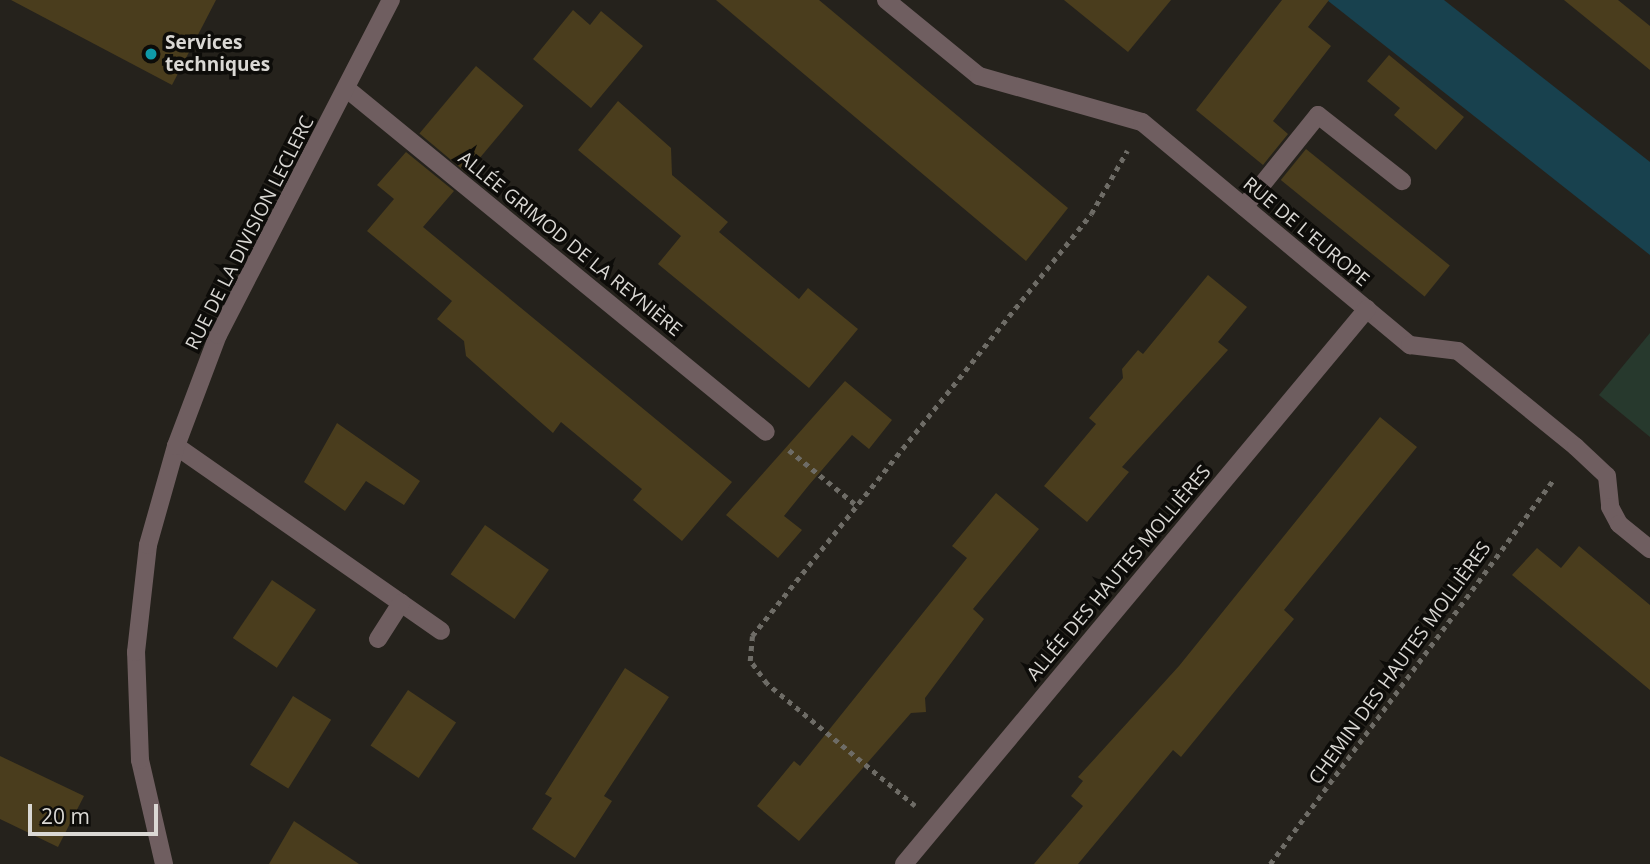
<!DOCTYPE html>
<html>
<head>
<meta charset="utf-8">
<style>
	body { margin:0 }
	#map { position:relative; width:1650px; height:864px; overflow:hidden; background:#25221c; font-family:"Open Sans",sans-serif }
	div>[style] { position:absolute }
	.green>* { inset:0; background:#27392d }
	.water>* { inset:0; background:#18414e }
	.building>* { inset:0; background:#4a3d1d; transform-origin:0 0 }
	.path>* { height:4.5px; margin-top:-2.25px; transform-origin:0; background:repeating-linear-gradient(90deg,#6e6c66 0 5px,transparent 0 10px) }
	.service>* { height:18px; margin:-9px; padding:0 9px; transform-origin:9px; border-radius:9px; background:#6f5e60 }
	.minor>* { height:18px; margin:-9px; padding:0 9px; transform-origin:9px; border-radius:9px; background:#6f5e60 }
	.dots>* { width:19px; height:19px; translate:-50% -50%; box-sizing:border-box; border:4px solid #0d0c09; border-radius:50% }
	span { translate:-50% -50%; white-space:nowrap; text-align:center; line-height:1.15; -webkit-text-stroke:7px #0d0c09; paint-order:stroke }
	.poi-label { font-size:19px; color:#dad8d4; font-weight:700 }
	.left { translate:0 -50%; text-align:left }
	.street-label { font-size:19px; color:#dad8d4 }
	.scale { position:absolute; left:28px; top:804px; width:130px; height:32px; box-sizing:border-box; border:4px solid #dad8d4; border-top:0; padding-left:9px; font-size:21px; line-height:24px; white-space:nowrap; color:#dad8d4; -webkit-text-stroke:5px #0d0c09; paint-order:stroke }
</style>
</head>
<body>
<div id="map">
	<div class="green">
		<i style="clip-path:polygon(1650px 333px,1650px 437px,1599px 395px)"></i>
	</div>
	<div class="water">
		<i style="clip-path:polygon(1327px 0,1444px 0,1650px 162px,1650px 255px)"></i>
	</div>
	<div class="building">
		<i style="clip-path:polygon(11px 0,216px 0,172px 85px)"></i>
		<i style="clip-path:polygon(716px 0,819px 0,1068px 208px,1026px 261px)"></i>
		<i style="clip-path:polygon(1064px 0,1171px 0,1128px 52px)"></i>
		<i style="clip-path:polygon(1282px 0,1329px 0,1308px 27px,1331px 46px,1273px 121px,1288px 134px,1263px 165px,1196px 110px)"></i>
		<i style="clip-path:polygon(1564px 0,1618px 0,1650px 26px,1650px 70px)"></i>
		<i style="clip-path:polygon(573px 10px,590px 25px,601px 11px,643px 46px,591px 108px,533px 59px)"></i>
		<i style="clip-path:polygon(1389px 55px,1464px 117px,1436px 150px,1394px 115px,1400px 108px,1367px 81px)"></i>
		<i style="left:476px;top:66px;width:62px;height:88px;rotate:40deg"></i>
		<i style="clip-path:polygon(618px 101px,671px 148px,672px 175px,728px 222px,719px 232px,799px 299px,808px 288px,858px 329px,809px 388px,658px 264px,681px 236px,578px 150px)"></i>
		<i style="left:1306px;top:149px;width:185px;height:40px;rotate:39deg"></i>
		<i style="clip-path:polygon(406px 152px,454px 191px,423px 227px,732px 482px,682px 541px,633px 500px,642px 489px,561px 422px,553px 433px,466px 356px,464px 341px,437px 319px,452px 301px,367px 231px,394px 199px,377px 185px)"></i>
		<i style="clip-path:polygon(1208px 275px,1247px 307px,1218px 342px,1228px 350px,1122px 467px,1129px 472px,1087px 522px,1044px 486px,1096px 424px,1089px 418px,1123px 378px,1122px 369px,1138px 350px,1143px 354px)"></i>
		<i style="clip-path:polygon(845px 381px,892px 420px,869px 449px,852px 435px,809px 485px,784px 516px,802px 530px,778px 558px,726px 515px)"></i>
		<i style="clip-path:polygon(1380px 417px,1417px 447px,1284px 610px,1294px 619px,1181px 757px,1173px 750px,1078px 864px,1034px 864px,1083px 806px,1071px 796px,1083px 781px,1078px 777px,1179px 666px)"></i>
		<i style="clip-path:polygon(337px 423px,420px 481px,404px 505px,366px 481px,345px 511px,304px 482px)"></i>
		<i style="clip-path:polygon(996px 493px,1039px 529px,973px 609px,984px 619px,925px 698px,926px 712px,911px 713px,799px 841px,757px 806px,794px 761px,800px 766px,967px 558px,952px 546px)"></i>
		<i style="left:485px;top:525px;width:78px;height:60px;rotate:35deg"></i>
		<i style="clip-path:polygon(1579px 546px,1650px 605px,1650px 690px,1512px 575px,1537px 548px,1561px 568px)"></i>
		<i style="left:272px;top:580px;width:53px;height:70px;rotate:34deg"></i>
		<i style="clip-path:polygon(625px 668px,669px 697px,604px 796px,612px 801px,575px 858px,532px 829px,552px 798px,545px 794px)"></i>
		<i style="left:408px;top:690px;width:58px;height:67px;rotate:34deg"></i>
		<i style="left:293px;top:696px;width:45px;height:81px;rotate:32deg"></i>
		<i style="clip-path:polygon(0 756px,84px 796px,58px 847px,0 819px)"></i>
		<i style="clip-path:polygon(294px 821px,359px 864px,269px 864px)"></i>
	</div>
	<div class="path">
		<i style="left:789px;top:450px;width:85px;rotate:39.3deg"></i>
		<i style="left:915px;top:806px;width:192px;rotate:-140.5deg"></i>
		<i style="left:767px;top:684px;width:29px;rotate:-126deg"></i>
		<i style="left:750px;top:661px;width:25px;rotate:-85deg"></i>
		<i style="left:752px;top:636px;width:541px;rotate:-51.22deg"></i>
		<i style="left:1091px;top:214px;width:73px;rotate:-60.3deg"></i>
		<i style="left:1270px;top:864px;width:478px;rotate:-53.6deg"></i>
	</div>
	<div class="service">
		<i style="left:1244px;top:207px;width:118px;rotate:-51.2deg"></i>
		<i style="left:1318px;top:115px;width:107px;rotate:38.2deg"></i>
	</div>
	<div class="minor">
		<i style="left:886px;top:0;width:120px;rotate:39.3deg"></i>
		<i style="left:979px;top:76px;width:169px;rotate:15.8deg"></i>
		<i style="left:1142px;top:122px;width:349px;rotate:39.8deg"></i>
		<i style="left:1410px;top:345px;width:48px;rotate:7.1deg"></i>
		<i style="left:1458px;top:351px;width:152px;rotate:39.1deg"></i>
		<i style="left:1576px;top:447px;width:42px;rotate:43.1deg"></i>
		<i style="left:1607px;top:476px;width:31px;rotate:84deg"></i>
		<i style="left:1610px;top:507px;width:19px;rotate:62deg"></i>
		<i style="left:1619px;top:524px;width:40px;rotate:39deg"></i>
		<i style="left:347px;top:89px;width:541px;rotate:39.3deg"></i>
		<i style="left:176px;top:446px;width:323px;rotate:34.9deg"></i>
		<i style="left:378px;top:639px;width:43px;rotate:-57.4deg"></i>
		<i style="left:164px;top:864px;width:107px;rotate:-103deg"></i>
		<i style="left:140px;top:760px;width:108px;rotate:-92.1deg"></i>
		<i style="left:136px;top:652px;width:108px;rotate:-83.6deg"></i>
		<i style="left:148px;top:545px;width:103px;rotate:-74.2deg"></i>
		<i style="left:176px;top:446px;width:119px;rotate:-69.3deg"></i>
		<i style="left:218px;top:335px;width:377px;rotate:-62.7deg"></i>
		<i style="left:904px;top:864px;width:723px;rotate:-50.16deg"></i>
	</div>
	<div class="dots">
		<i style="left:151px;top:54px;background:#0f9aa8"></i>
	</div>
	<div class="poi-label">
		<span class="left" style="left:165px;top:54px">Services<br>techniques</span>
	</div>
	<div class="street-label">
		<span style="left:1306px;top:232px;rotate:40deg">RUE DE L'EUROPE</span>
		<span style="left:250px;top:233px;rotate:-63deg">RUE DE LA DIVISION LECLERC</span>
		<span style="left:570px;top:244px;rotate:39deg">ALLÉE GRIMOD DE LA REYNIÈRE</span>
		<span style="left:1119px;top:573px;rotate:-50deg">ALLÉE DES HAUTES MOLLIÈRES</span>
		<span style="left:1400px;top:663px;rotate:-54deg">CHEMIN DES HAUTES MOLLIÈRES</span>
	</div>
	<div class="scale">20 m</div>
</div>
</body>
</html>
